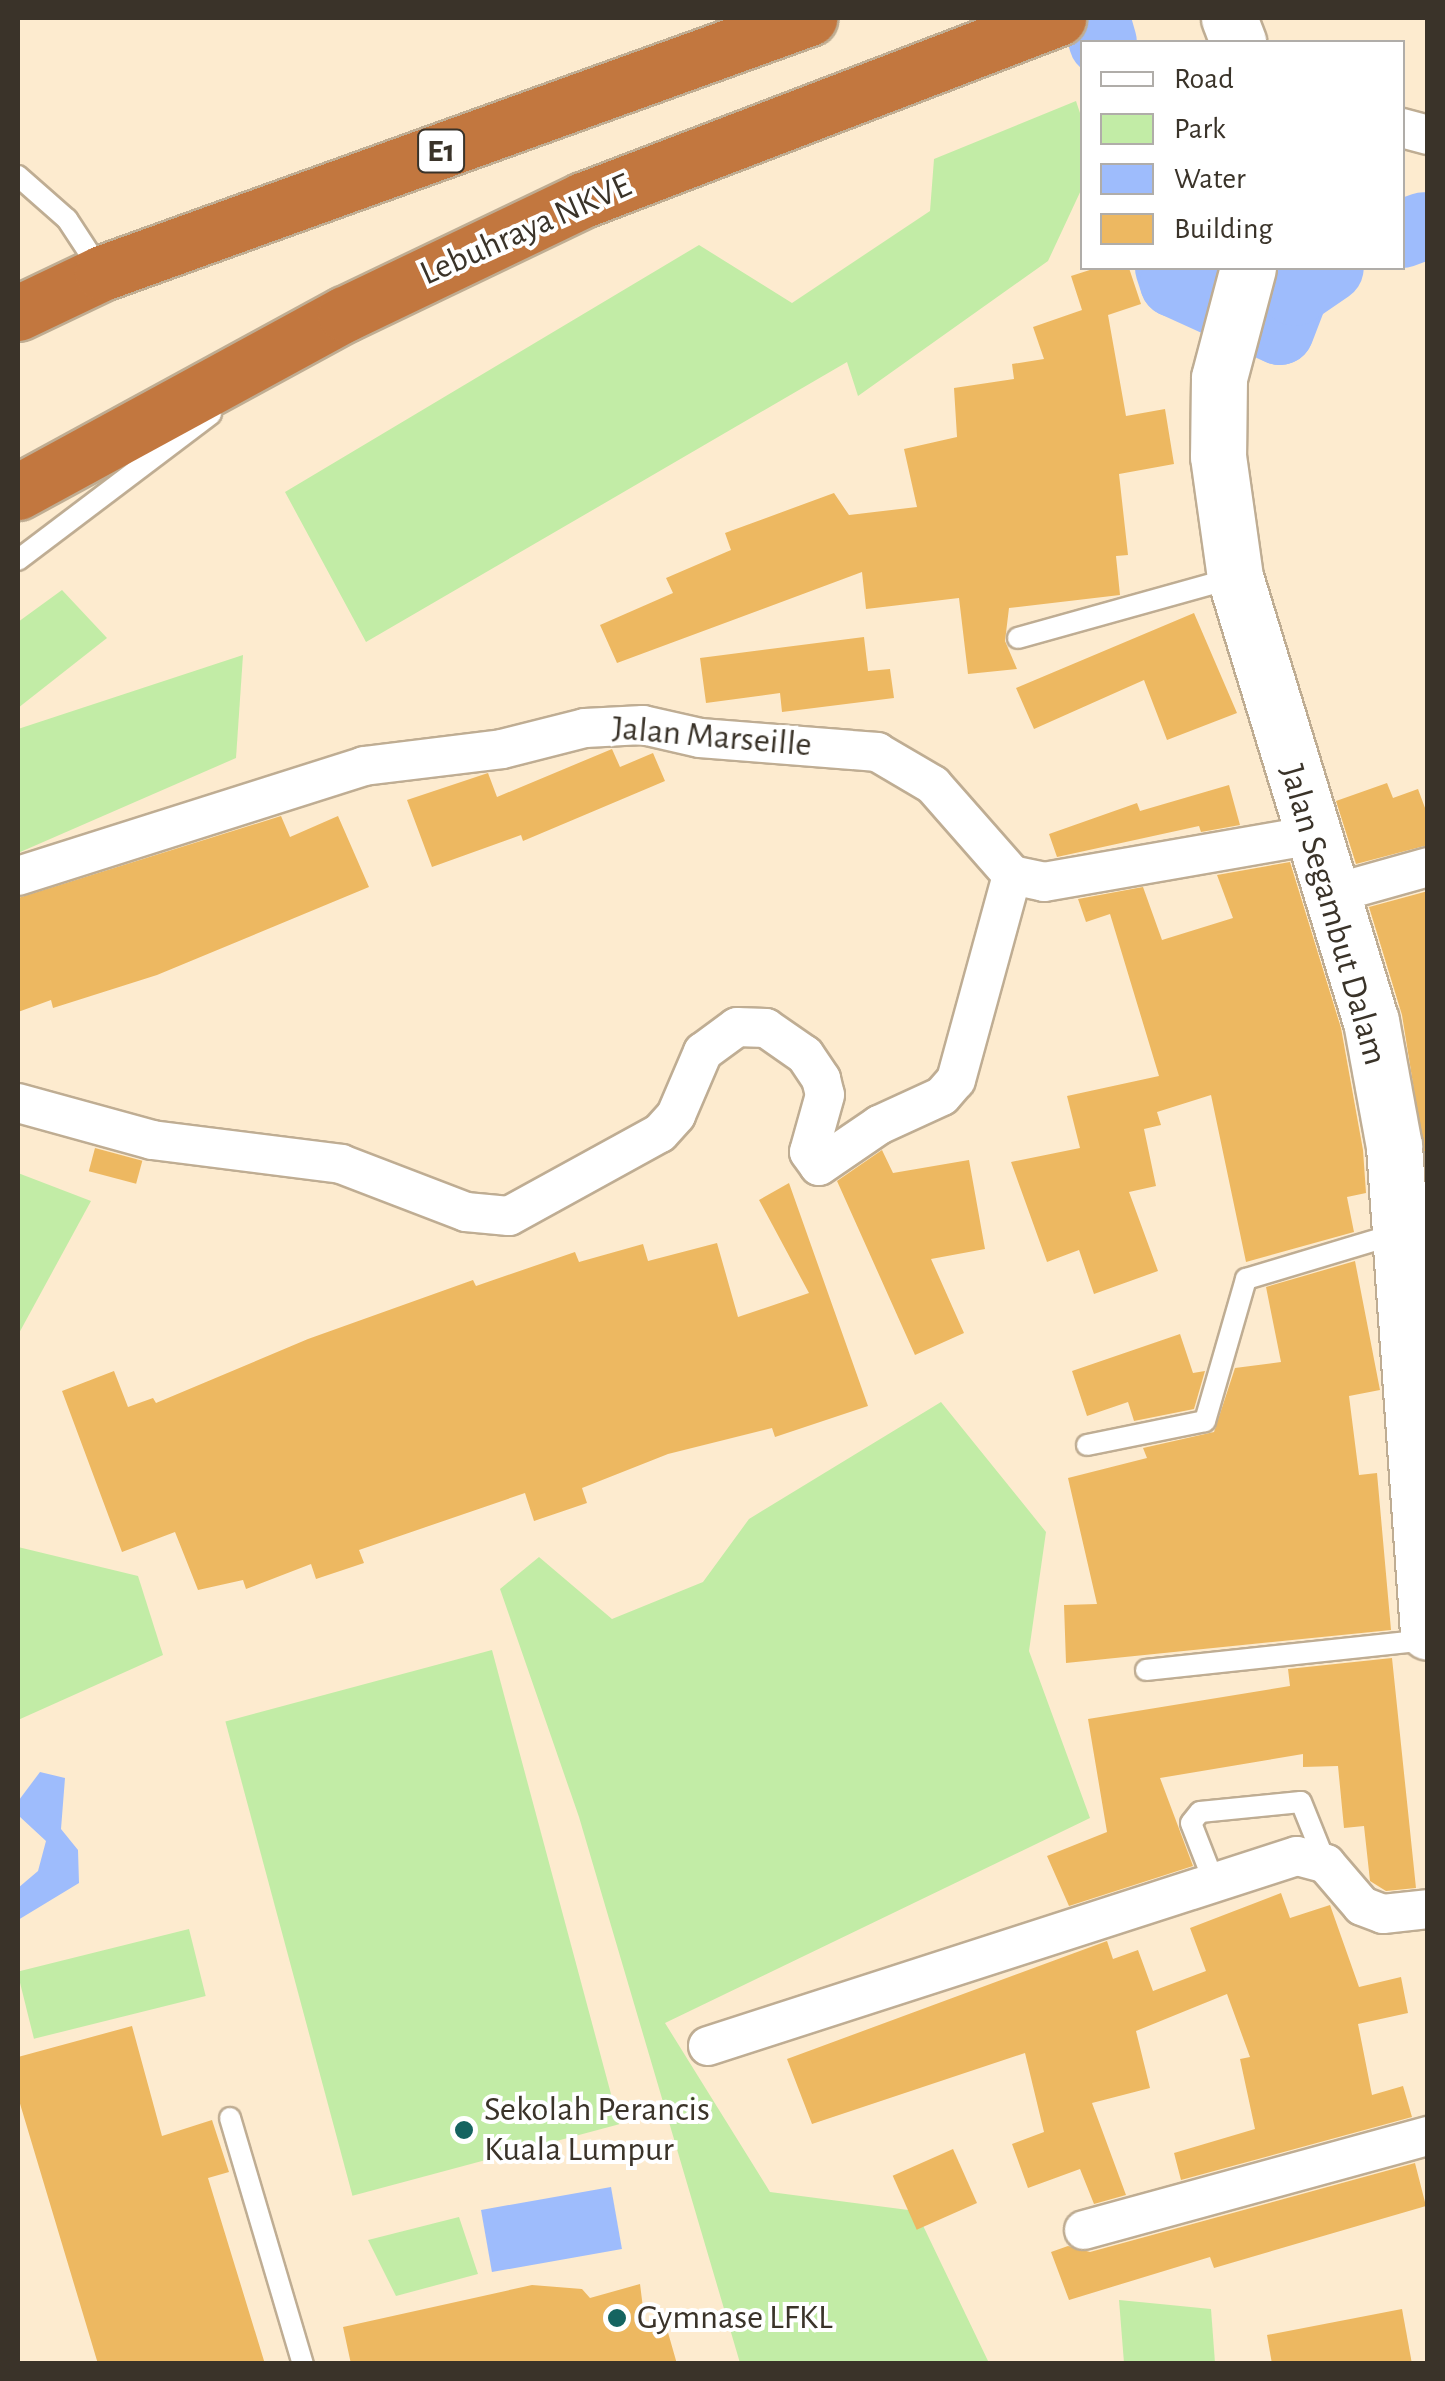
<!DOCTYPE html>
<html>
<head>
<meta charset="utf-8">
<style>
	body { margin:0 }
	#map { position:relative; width:1445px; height:2381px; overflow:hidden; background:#fdebcf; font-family:"Alegreya Sans",sans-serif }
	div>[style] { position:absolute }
	.green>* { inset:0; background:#c2eca6; transform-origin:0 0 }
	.water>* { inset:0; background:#9ebcfc; transform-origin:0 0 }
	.river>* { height:68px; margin:-34px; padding:0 34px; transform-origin:34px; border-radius:34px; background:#9ebcfc }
	.building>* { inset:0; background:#edb861; transform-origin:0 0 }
	.roads { filter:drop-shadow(2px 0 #bfad93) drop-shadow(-2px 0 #bfad93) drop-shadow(0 2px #bfad93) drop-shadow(0 -2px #bfad93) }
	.lane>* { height:20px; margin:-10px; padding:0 10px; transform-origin:10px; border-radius:10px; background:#fff }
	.street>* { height:38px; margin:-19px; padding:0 19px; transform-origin:19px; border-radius:19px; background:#fff }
	.secondary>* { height:55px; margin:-27.5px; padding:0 27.5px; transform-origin:27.5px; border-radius:27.5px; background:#fff }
	.highway>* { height:55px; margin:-27.5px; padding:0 27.5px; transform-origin:27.5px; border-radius:27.5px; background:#c2773f }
	.dots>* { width:28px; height:28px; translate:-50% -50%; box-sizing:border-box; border:5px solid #fff; border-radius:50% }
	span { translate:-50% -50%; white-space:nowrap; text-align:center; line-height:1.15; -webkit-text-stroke:8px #fff; paint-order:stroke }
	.shield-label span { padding:2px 8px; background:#fff; border:2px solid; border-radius:8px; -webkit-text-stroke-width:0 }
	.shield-label { font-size:32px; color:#3a3329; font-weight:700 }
	.street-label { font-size:35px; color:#3a3329 }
	.poi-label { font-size:35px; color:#3a3329 }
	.left { translate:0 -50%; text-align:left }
	.frame { position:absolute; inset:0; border:20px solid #3a3329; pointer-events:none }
	.legend { position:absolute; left:1080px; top:40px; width:325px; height:230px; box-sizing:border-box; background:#fff; border:2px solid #b0ada9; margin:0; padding:12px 18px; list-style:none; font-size:30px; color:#3a3329 }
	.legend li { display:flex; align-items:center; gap:20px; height:50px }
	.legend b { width:50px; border:2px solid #b0ada9 }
</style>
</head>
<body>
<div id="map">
	<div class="green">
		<i style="clip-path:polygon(1076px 101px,1082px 119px,1082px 188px,1048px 261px,858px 396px,847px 362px,366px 642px,285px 492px,699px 245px,792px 303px,930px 211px,934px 159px)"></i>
		<i style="clip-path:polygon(62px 590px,107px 638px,18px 708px,18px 622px)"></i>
		<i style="clip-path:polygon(243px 655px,236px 758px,18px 853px,18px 729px)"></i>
		<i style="clip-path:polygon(18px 1173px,91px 1201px,18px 1335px)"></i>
		<i style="clip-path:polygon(941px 1402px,1046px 1532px,1029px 1651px,1090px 1818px,665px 2023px,770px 2192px,916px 2211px,989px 2363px,740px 2363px,579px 1817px,500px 1589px,539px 1557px,612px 1619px,703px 1582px,749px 1519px)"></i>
		<i style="clip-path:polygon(18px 1547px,138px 1576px,163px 1655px,18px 1720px)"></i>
		<i style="left:492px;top:1650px;width:491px;height:276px;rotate:75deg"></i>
		<i style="left:189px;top:1929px;width:69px;height:177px;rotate:76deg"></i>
		<i style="clip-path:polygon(459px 2217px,478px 2274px,396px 2296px,368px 2240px)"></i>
		<i style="clip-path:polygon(1119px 2300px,1211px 2309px,1215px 2363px,1124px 2363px)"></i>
	</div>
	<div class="water">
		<i style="clip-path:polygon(40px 1772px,65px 1778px,61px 1829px,78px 1850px,79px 1883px,18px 1920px,18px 1888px,38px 1871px,46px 1841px,19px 1816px,19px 1800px)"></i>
		<i style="left:611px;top:2187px;width:63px;height:132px;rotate:80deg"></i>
	</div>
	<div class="river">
		<i style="left:1096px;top:18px;width:25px;rotate:74deg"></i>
		<i style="left:1402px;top:234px;width:23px;rotate:-20deg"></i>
		<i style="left:1169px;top:268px;width:16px;rotate:72deg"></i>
		<i style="left:1174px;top:283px;width:116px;rotate:24.4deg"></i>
		<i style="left:1280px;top:331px;width:42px;rotate:-69deg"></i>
		<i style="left:1295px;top:292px;width:42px;rotate:-34.4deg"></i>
	</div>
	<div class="building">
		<i style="clip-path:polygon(1096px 268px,1129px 268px,1141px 304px,1108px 315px,1126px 416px,1165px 409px,1174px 464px,1119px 474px,1128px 555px,1116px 556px,1120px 595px,1009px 608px,1005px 641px,1017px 669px,968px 674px,959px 598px,866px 609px,862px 572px,617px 663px,600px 625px,673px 593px,666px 578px,731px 550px,725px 533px,834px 493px,849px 515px,917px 507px,904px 449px,957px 437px,954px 388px,1014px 379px,1012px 364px,1044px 359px,1033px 327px,1082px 310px,1071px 276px)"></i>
		<i style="clip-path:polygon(1194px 613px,1237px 713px,1167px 740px,1144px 680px,1034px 729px,1016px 688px)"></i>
		<i style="clip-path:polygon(864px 637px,868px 671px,890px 669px,894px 698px,782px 712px,780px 693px,706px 703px,700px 658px)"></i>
		<i style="clip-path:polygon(612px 749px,620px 767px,653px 753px,665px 781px,523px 841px,521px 835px,432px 867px,407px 800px,488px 773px,497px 797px)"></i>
		<i style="clip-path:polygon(1387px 783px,1393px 798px,1418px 789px,1428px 816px,1428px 845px,1356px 864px,1336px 801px)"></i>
		<i style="clip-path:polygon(1229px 785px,1240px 825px,1201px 832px,1199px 826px,1057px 857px,1049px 834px,1137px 803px,1140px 811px)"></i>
		<i style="clip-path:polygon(281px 816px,290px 837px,338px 816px,369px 887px,157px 975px,53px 1008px,51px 1000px,18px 1012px,18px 898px)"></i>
		<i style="clip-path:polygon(1290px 862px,1341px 1028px,1363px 1150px,1366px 1193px,1347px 1197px,1354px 1232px,1246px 1262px,1211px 1095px,1157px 1112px,1161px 1125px,1144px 1129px,1156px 1186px,1129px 1192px,1158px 1271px,1094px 1294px,1079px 1250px,1047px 1262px,1011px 1162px,1080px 1148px,1067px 1096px,1159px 1076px,1110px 914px,1086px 922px,1078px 899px,1143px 887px,1162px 940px,1233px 918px,1217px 875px)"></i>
		<i style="clip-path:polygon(1428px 891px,1428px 1177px,1402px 1015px,1369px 907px)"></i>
		<i style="left:95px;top:1148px;width:49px;height:24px;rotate:15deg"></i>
		<i style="clip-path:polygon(882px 1150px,893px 1173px,969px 1160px,985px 1249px,931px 1259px,964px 1333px,915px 1355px,837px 1181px)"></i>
		<i style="clip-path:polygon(789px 1183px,868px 1406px,775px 1437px,772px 1428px,668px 1454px,582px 1488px,587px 1503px,534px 1521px,525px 1493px,359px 1550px,364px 1563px,316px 1579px,311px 1564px,246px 1589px,243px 1580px,198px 1590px,175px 1532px,122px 1552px,62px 1391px,114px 1371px,128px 1407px,153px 1398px,156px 1403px,308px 1339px,473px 1280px,476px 1286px,575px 1252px,579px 1262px,643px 1244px,648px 1261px,717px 1243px,738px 1317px,809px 1293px,759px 1200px)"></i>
		<i style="clip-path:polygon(1355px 1261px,1380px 1390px,1349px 1396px,1359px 1475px,1377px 1473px,1391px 1630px,1066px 1663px,1064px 1605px,1097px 1604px,1068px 1478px,1147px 1458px,1143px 1448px,1214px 1432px,1235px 1368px,1281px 1362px,1266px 1287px)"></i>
		<i style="clip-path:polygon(1180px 1334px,1193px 1373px,1205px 1371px,1194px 1409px,1134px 1421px,1128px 1402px,1087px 1416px,1072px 1371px)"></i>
		<i style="clip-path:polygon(1392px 1658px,1416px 1888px,1386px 1891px,1370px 1881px,1364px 1826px,1344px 1828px,1338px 1766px,1303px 1767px,1303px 1754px,1160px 1778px,1193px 1866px,1069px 1906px,1047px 1856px,1107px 1832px,1088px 1719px,1290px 1686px,1288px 1669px)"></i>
		<i style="clip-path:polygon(1281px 1893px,1290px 1918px,1330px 1905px,1359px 1987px,1401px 1977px,1408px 2013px,1358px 2024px,1372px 2095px,1403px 2086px,1412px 2117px,1181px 2180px,1174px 2153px,1255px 2129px,1240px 2059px,1250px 2057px,1227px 1994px,1136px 2031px,1150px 2088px,1092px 2103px,1126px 2195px,1094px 2204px,1080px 2169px,1028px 2188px,1012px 2144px,1044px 2132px,1025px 2053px,812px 2124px,787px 2059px,1107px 1941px,1113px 1959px,1138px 1950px,1153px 1991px,1206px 1971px,1190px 1928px)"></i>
		<i style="clip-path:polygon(132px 2026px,162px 2136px,212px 2120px,229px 2172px,208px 2178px,265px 2364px,98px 2364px,18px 2097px,18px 2057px)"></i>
		<i style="left:953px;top:2149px;width:59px;height:66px;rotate:66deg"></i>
		<i style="clip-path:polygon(1415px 2163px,1426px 2206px,1214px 2268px,1210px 2257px,1069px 2300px,1051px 2252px,1068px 2246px,1090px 2252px)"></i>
		<i style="clip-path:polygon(640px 2284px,646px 2332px,667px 2329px,677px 2364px,351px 2364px,343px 2327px,532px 2285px,582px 2289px,590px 2298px)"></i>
		<i style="clip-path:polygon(1402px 2309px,1412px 2364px,1272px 2364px,1267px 2335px)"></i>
	</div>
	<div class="roads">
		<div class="lane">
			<i style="left:18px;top:176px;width:65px;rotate:41.3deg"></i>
			<i style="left:67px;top:219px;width:62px;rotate:56.8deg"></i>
			<i style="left:18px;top:560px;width:242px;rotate:-37.1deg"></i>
			<i style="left:1018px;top:638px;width:223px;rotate:-15.6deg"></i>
			<i style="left:1087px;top:1445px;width:120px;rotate:-11.5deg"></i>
			<i style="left:1205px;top:1421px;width:148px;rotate:-73.9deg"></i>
			<i style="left:1246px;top:1279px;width:160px;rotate:-16.7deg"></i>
			<i style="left:1146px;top:1670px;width:284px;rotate:-6.1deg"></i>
			<i style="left:1214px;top:1882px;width:63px;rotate:-111.3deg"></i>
			<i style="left:1191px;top:1823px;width:14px;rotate:-51deg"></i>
			<i style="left:1200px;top:1812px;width:101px;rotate:-5.7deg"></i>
			<i style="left:1301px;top:1802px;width:67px;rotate:68deg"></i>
			<i style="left:230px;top:2118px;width:257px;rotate:73.5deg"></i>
		</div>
		<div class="street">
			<i style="left:1402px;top:128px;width:27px;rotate:15deg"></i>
			<i style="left:18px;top:876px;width:363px;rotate:-17.6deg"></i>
			<i style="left:364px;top:766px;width:139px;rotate:-7deg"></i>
			<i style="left:502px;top:749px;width:86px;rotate:-14.2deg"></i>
			<i style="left:585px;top:728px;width:58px;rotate:-3deg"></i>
			<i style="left:643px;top:725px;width:58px;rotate:12.8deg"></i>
			<i style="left:700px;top:738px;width:178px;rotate:4.5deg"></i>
			<i style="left:877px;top:752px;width:65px;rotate:30.5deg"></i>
			<i style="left:933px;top:785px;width:120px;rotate:48.7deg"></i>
			<i style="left:1012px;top:875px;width:33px;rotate:12deg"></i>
			<i style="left:1044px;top:882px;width:272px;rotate:-9.9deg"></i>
			<i style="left:1332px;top:894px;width:100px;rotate:-15.7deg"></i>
			<i style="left:18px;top:1103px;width:139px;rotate:15.4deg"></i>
			<i style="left:152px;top:1140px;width:191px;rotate:7.2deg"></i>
			<i style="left:341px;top:1164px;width:134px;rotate:21deg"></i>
			<i style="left:466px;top:1212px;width:43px;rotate:5.3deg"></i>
			<i style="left:509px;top:1216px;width:172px;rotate:-28.8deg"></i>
			<i style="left:660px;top:1133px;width:24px;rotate:-48deg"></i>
			<i style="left:676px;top:1115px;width:69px;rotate:-66.8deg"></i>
			<i style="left:703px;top:1052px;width:42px;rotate:-36.3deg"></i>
			<i style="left:737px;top:1027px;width:29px;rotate:2deg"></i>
			<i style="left:766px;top:1028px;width:47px;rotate:34.7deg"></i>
			<i style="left:805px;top:1055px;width:29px;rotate:56deg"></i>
			<i style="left:821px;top:1079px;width:16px;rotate:76deg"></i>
			<i style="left:825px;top:1095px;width:59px;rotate:105.7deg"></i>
			<i style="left:809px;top:1152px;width:17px;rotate:54deg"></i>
			<i style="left:819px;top:1166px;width:73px;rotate:-34.3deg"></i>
			<i style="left:879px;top:1125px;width:69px;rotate:-24.7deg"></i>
			<i style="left:942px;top:1096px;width:21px;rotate:-49deg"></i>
			<i style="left:956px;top:1080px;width:213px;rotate:-74.7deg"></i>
			<i style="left:708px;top:2046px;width:619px;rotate:-17.88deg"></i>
			<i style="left:1297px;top:1856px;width:30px;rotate:15deg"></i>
			<i style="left:1326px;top:1864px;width:55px;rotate:49.4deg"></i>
			<i style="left:1362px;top:1906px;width:22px;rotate:21deg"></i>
			<i style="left:1383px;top:1914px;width:45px;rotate:-6.3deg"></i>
			<i style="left:1084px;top:2230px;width:357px;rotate:-15.3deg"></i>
		</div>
		<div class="secondary">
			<i style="left:1229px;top:18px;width:26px;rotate:69deg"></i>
			<i style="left:1248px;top:268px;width:114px;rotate:104.8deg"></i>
			<i style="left:1219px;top:378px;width:78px;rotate:90.7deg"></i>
			<i style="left:1218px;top:456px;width:122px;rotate:82deg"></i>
			<i style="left:1235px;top:577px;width:464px;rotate:73deg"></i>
			<i style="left:1371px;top:1021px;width:127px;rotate:79.6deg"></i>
			<i style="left:1394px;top:1146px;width:487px;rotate:86deg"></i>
		</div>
		<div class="highway">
			<i style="left:18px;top:313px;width:93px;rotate:-25.5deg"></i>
			<i style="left:102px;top:273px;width:752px;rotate:-19.83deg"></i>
			<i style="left:18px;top:492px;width:372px;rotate:-28.6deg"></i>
			<i style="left:345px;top:314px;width:264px;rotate:-25.6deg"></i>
			<i style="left:583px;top:200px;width:509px;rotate:-20.96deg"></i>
		</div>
	</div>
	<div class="dots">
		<i style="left:464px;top:2130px;background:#156460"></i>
		<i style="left:617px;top:2318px;background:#156460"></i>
	</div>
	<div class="shield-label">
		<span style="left:441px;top:151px">E1</span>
	</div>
	<div class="street-label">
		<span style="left:526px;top:230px;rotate:-24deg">Lebuhraya NKVE</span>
		<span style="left:712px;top:737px;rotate:5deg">Jalan Marseille</span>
		<span style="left:1333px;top:915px;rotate:74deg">Jalan Segambut Dalam</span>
	</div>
	<div class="poi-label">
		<span class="left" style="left:484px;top:2130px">Sekolah Perancis<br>Kuala Lumpur</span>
		<span class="left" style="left:637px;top:2318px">Gymnase LFKL</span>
	</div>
	<div class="frame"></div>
	<ul class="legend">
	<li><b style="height:12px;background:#fff"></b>Road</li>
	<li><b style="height:28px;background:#c2eca6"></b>Park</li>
	<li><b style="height:28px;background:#9ebcfc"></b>Water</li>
	<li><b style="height:28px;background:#edb861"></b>Building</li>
	</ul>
</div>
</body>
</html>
